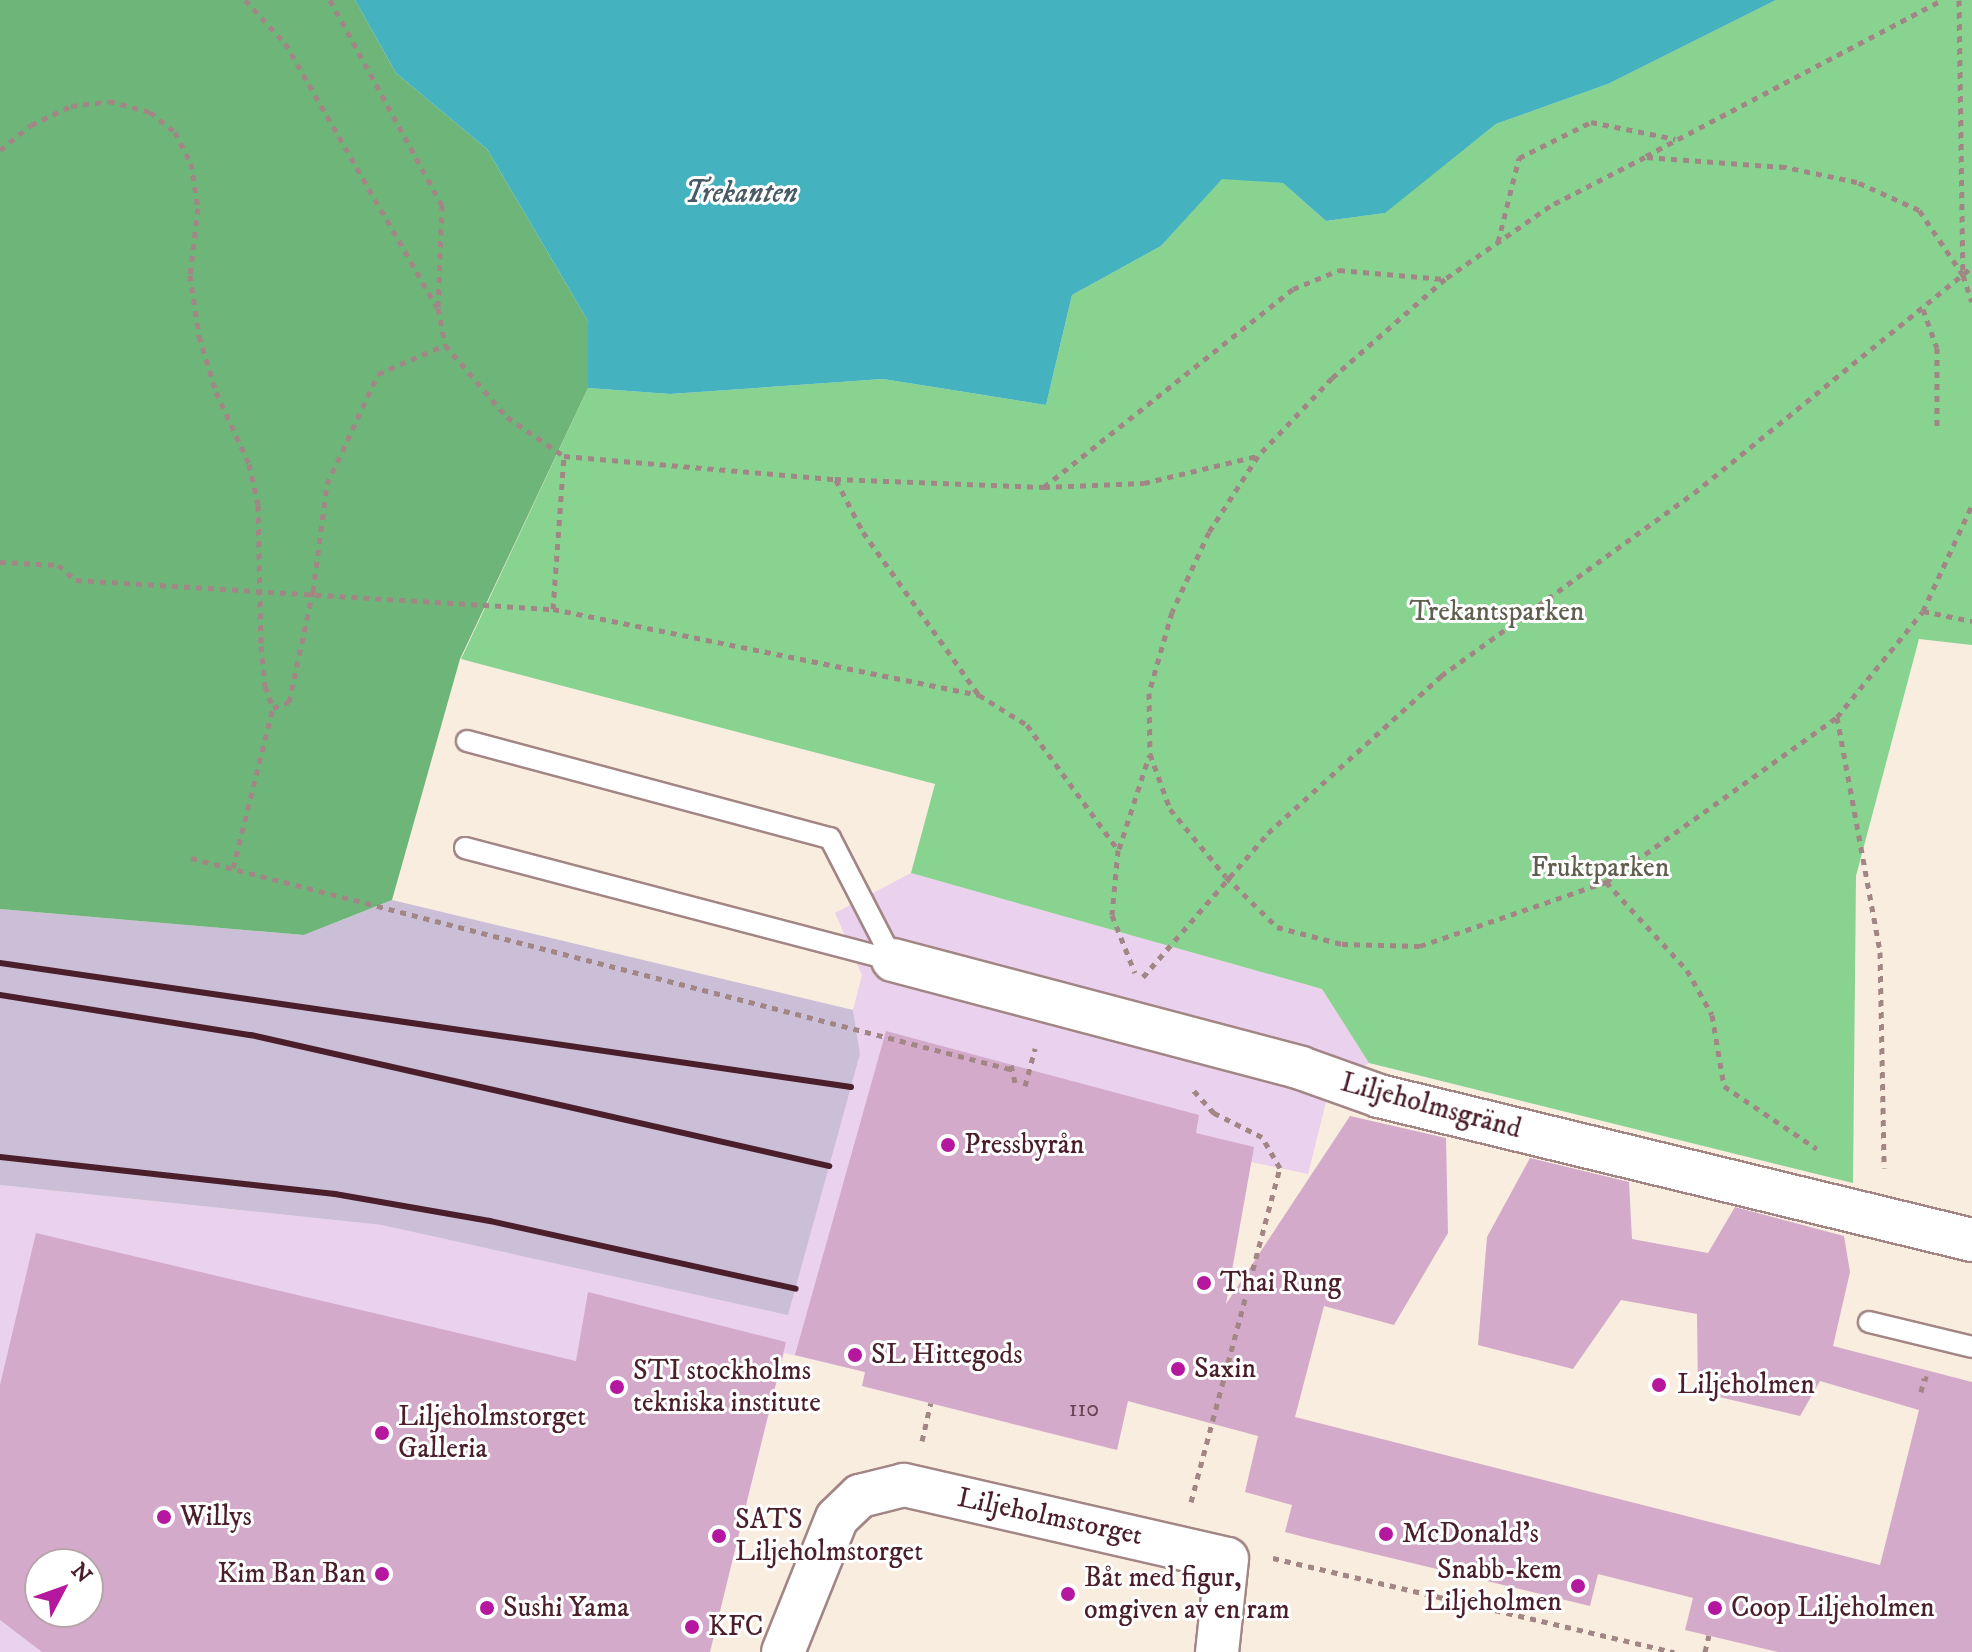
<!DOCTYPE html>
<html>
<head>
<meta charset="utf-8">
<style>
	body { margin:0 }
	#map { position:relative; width:1972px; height:1652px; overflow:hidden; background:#f9eddf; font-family:"IM FELL DW Pica",serif }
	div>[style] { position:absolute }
	.built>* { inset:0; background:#ead1ed }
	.industrial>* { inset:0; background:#cabfd7 }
	.green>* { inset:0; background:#88d390 }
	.forest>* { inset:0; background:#6eb57a }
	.water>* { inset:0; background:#44b3bf }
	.building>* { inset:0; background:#d3aaca }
	.path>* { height:5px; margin-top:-2.5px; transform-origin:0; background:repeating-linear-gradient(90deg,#a28685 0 6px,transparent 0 12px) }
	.roads { filter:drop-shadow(2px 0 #a28685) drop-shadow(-2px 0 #a28685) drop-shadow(0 2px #a28685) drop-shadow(0 -2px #a28685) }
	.lane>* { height:20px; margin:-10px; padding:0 10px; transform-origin:10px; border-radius:10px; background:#fff }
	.street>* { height:42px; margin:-21px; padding:0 21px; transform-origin:21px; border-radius:21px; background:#fff }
	.rail>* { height:6px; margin:-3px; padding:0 3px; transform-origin:3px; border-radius:3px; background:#4a1f2b }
	.dots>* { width:22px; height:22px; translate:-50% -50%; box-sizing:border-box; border:4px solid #fff; border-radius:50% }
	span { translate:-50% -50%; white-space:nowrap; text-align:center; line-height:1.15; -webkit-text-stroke:6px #fff; paint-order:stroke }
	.number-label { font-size:24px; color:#6c4253 }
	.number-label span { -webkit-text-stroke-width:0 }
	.park-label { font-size:28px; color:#605e4e }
	.street-label { font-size:28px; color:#4a1f2b }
	.poi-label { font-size:28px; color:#4a1f2b }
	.left { translate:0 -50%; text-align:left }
	.right { translate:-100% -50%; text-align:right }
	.water-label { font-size:30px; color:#485a66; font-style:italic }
	.north { position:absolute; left:24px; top:1548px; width:80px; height:80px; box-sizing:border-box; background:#fff; border:2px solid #b7a5aa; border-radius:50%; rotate:49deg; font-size:22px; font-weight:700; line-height:32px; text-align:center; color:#4a1f2b }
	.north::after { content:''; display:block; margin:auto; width:28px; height:36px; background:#b5179e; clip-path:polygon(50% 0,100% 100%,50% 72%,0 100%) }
</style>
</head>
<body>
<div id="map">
	<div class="built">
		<i style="clip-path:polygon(evenodd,911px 873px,1322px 989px,1369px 1063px,1327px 1098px,1308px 1174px,1251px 1162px,1186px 1416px,1128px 1401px,865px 1372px,784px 1353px,709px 1652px,0 1652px,0 1185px,382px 1225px,817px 1204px,860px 1054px,853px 1010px,862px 975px,835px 913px,911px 873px,40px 1564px,88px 1564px,88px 1612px,40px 1612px,40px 1564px)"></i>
	</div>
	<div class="industrial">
		<i style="clip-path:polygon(392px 900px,853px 1010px,860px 1054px,788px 1315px,382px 1225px,0 1185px,0 909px,304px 935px)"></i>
	</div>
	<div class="green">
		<i style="clip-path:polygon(1776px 0,1972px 0,1972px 645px,1919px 639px,1856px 876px,1853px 1183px,1369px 1063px,1322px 989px,911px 873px,935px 784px,461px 659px,588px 388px,670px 394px,883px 379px,1046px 405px,1072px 295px,1161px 246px,1222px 178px,1283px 183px,1326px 221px,1384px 213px,1496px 124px,1608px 84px)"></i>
	</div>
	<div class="forest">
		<i style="clip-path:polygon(0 0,355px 0,396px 73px,487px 149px,588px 321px,588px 388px,460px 659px,392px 900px,304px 935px,0 909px)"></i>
	</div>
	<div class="water">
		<i style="clip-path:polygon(355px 0,1776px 0,1608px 84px,1496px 124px,1385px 213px,1326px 221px,1283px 183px,1222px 179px,1161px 246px,1072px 295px,1046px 405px,883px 379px,670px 394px,588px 388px,588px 321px,487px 149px,396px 73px)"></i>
	</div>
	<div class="building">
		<i style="clip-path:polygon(886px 1031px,1199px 1115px,1196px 1133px,1254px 1147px,1226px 1304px,1350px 1116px,1446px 1138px,1448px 1233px,1394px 1325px,1324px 1306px,1295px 1417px,1880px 1565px,1919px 1410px,1820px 1381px,1800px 1416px,1698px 1392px,1697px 1314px,1621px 1300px,1573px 1369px,1478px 1345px,1487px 1237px,1530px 1158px,1629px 1182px,1632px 1239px,1708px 1253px,1735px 1207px,1844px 1236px,1850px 1272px,1833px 1346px,1972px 1382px,1972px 1652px,1778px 1652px,1685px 1630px,1693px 1598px,1598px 1574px,1590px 1606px,1308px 1538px,1285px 1532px,1292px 1505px,1245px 1492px,1258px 1436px,1128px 1401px,1117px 1450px,862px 1386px,865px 1372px,795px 1355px)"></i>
		<i style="clip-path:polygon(evenodd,36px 1233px,576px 1361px,588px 1292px,786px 1342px,710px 1652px,42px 1652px,0 1620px,0 1385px,36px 1233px,40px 1564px,88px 1564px,88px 1612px,40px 1612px,40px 1564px)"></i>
	</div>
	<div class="path">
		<i style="left:245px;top:0;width:59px;rotate:47.1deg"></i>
		<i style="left:285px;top:43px;width:305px;rotate:60.1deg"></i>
		<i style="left:330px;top:0;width:234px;rotate:61.4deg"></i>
		<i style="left:442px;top:205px;width:103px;rotate:92.2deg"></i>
		<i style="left:438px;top:308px;width:38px;rotate:79deg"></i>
		<i style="left:445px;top:345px;width:95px;rotate:49.3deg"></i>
		<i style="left:507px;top:417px;width:69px;rotate:34.4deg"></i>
		<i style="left:564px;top:456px;width:272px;rotate:4.9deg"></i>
		<i style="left:835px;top:479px;width:209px;rotate:2.2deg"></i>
		<i style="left:1044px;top:487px;width:100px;rotate:-2.3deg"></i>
		<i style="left:1144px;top:483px;width:116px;rotate:-13.4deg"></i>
		<i style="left:1959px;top:0;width:275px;rotate:89.2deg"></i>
		<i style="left:1963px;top:275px;width:28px;rotate:72deg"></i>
		<i style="left:0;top:150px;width:40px;rotate:-39deg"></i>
		<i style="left:31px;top:125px;width:44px;rotate:-25.4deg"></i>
		<i style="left:71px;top:106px;width:38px;rotate:-7deg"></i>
		<i style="left:109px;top:101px;width:42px;rotate:15deg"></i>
		<i style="left:150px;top:112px;width:32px;rotate:39deg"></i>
		<i style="left:175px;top:132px;width:35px;rotate:63deg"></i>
		<i style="left:191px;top:163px;width:46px;rotate:81.2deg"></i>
		<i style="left:198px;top:208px;width:67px;rotate:96.8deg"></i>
		<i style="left:190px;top:275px;width:62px;rotate:81.6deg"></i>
		<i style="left:199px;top:336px;width:59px;rotate:73.1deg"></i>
		<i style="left:216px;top:392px;width:79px;rotate:65.4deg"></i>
		<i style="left:249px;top:464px;width:42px;rotate:77.6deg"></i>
		<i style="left:258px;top:505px;width:141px;rotate:88.8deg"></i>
		<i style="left:261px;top:646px;width:40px;rotate:84.3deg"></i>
		<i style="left:265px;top:686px;width:23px;rotate:70deg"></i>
		<i style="left:273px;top:708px;width:17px;rotate:-21deg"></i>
		<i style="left:289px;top:702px;width:114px;rotate:-77.8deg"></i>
		<i style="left:313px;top:591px;width:108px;rotate:-82.5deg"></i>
		<i style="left:327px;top:484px;width:121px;rotate:-65.1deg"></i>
		<i style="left:378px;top:374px;width:73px;rotate:-23.4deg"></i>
		<i style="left:1646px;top:156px;width:335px;rotate:-27.8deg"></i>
		<i style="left:1498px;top:242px;width:87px;rotate:-76deg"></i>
		<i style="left:1519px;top:158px;width:80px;rotate:-26.6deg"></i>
		<i style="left:1591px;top:122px;width:86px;rotate:11.4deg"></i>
		<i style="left:1963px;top:275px;width:78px;rotate:-124.1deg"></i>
		<i style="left:1919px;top:210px;width:68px;rotate:-155.7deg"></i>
		<i style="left:1857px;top:182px;width:74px;rotate:-168.2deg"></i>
		<i style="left:1785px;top:167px;width:140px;rotate:-175.9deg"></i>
		<i style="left:1645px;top:157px;width:107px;rotate:152.7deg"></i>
		<i style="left:1550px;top:206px;width:128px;rotate:145.2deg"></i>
		<i style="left:1445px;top:279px;width:150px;rotate:138.8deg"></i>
		<i style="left:1332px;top:378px;width:108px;rotate:133.5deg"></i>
		<i style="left:1258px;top:456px;width:90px;rotate:122.8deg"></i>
		<i style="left:1209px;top:532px;width:88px;rotate:114.8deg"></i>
		<i style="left:1172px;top:612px;width:84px;rotate:105.9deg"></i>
		<i style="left:1149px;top:693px;width:61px;rotate:89.1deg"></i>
		<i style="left:1150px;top:754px;width:59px;rotate:70deg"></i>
		<i style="left:1170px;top:809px;width:88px;rotate:50.5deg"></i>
		<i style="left:1226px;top:877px;width:71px;rotate:44.4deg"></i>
		<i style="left:1277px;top:927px;width:67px;rotate:14.7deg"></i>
		<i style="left:1342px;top:944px;width:78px;rotate:1.5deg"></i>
		<i style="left:1420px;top:946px;width:197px;rotate:-19deg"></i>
		<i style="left:1606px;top:882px;width:284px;rotate:-35.5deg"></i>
		<i style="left:1837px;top:717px;width:136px;rotate:-50.9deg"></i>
		<i style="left:1923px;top:611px;width:117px;rotate:-65.2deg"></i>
		<i style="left:1923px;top:309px;width:41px;rotate:70.3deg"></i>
		<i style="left:1937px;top:348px;width:83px;rotate:90deg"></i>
		<i style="left:836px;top:480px;width:59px;rotate:62.6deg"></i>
		<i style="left:863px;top:532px;width:200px;rotate:54.6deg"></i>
		<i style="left:979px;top:695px;width:57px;rotate:32deg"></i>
		<i style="left:1027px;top:725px;width:155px;rotate:53.9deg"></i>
		<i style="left:1118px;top:850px;width:65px;rotate:95.3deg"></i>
		<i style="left:1112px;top:915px;width:62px;rotate:68.4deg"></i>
		<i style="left:1044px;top:487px;width:318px;rotate:-38.5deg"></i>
		<i style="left:1293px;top:289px;width:50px;rotate:-22.4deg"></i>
		<i style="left:1339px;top:270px;width:105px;rotate:4.9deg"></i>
		<i style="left:0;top:562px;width:58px;rotate:3deg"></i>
		<i style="left:58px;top:565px;width:23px;rotate:40deg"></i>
		<i style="left:76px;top:580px;width:478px;rotate:3.5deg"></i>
		<i style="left:553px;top:609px;width:435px;rotate:11.4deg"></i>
		<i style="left:553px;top:609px;width:153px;rotate:-85.9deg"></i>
		<i style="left:1923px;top:611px;width:50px;rotate:11.5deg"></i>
		<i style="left:1837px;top:717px;width:239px;rotate:79.6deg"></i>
		<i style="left:1880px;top:952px;width:216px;rotate:88.9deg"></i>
		<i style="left:1119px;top:849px;width:98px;rotate:-72.1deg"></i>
		<i style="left:191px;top:858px;width:846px;rotate:14.45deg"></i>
		<i style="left:233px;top:868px;width:165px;rotate:-76deg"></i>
		<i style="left:1606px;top:882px;width:120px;rotate:47.4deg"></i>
		<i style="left:1687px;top:970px;width:51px;rotate:60.9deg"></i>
		<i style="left:1712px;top:1015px;width:72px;rotate:80.4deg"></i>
		<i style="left:1724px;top:1086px;width:112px;rotate:34.1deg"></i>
		<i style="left:1143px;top:977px;width:191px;rotate:-49deg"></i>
		<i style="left:1268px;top:833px;width:234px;rotate:-42.2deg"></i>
		<i style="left:1441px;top:676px;width:312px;rotate:-35.9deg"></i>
		<i style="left:1694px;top:493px;width:358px;rotate:-39.1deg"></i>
		<i style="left:1011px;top:1065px;width:18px;rotate:77deg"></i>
		<i style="left:1025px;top:1086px;width:39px;rotate:-75deg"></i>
		<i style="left:1921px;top:1392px;width:14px;rotate:-78deg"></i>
		<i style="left:1924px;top:1378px;width:4px;rotate:14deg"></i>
		<i style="left:922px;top:1441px;width:39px;rotate:-77deg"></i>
		<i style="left:1191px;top:1502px;width:346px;rotate:-75.1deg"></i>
		<i style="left:1280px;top:1168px;width:36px;rotate:-120deg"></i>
		<i style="left:1262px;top:1137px;width:54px;rotate:-153.4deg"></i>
		<i style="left:1214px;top:1113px;width:31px;rotate:-132deg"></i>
		<i style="left:1273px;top:1558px;width:412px;rotate:13.2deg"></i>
		<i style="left:1705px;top:1652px;width:17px;rotate:-77deg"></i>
	</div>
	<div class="roads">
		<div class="lane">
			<i style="left:467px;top:741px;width:376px;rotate:15deg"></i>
			<i style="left:830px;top:838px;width:137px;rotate:62.7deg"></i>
			<i style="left:465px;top:848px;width:442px;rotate:14.7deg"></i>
			<i style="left:1869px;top:1322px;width:106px;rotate:13.6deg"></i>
		</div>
		<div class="street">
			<i style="left:893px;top:960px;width:422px;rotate:14.8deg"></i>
			<i style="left:1301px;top:1068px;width:83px;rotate:19.7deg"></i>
			<i style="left:1379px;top:1096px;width:610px;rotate:13.65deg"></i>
			<i style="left:783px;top:1652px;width:144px;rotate:-68.1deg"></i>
			<i style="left:837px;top:1518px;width:32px;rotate:-44deg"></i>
			<i style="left:860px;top:1496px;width:45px;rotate:-14deg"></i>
			<i style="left:904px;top:1485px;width:331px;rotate:12.9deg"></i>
			<i style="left:1227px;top:1559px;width:94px;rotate:96.1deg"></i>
		</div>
	</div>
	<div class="rail">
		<i style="left:0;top:963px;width:860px;rotate:8.29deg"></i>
		<i style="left:0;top:995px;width:254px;rotate:9.1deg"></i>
		<i style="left:251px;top:1035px;width:593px;rotate:12.77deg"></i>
		<i style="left:0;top:1157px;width:337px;rotate:6.3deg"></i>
		<i style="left:335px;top:1194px;width:157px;rotate:9.9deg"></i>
		<i style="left:490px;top:1221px;width:313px;rotate:12.5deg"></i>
	</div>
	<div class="dots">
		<i style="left:948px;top:1145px;background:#b5179e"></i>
		<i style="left:1204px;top:1283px;background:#b5179e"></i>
		<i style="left:855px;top:1355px;background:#b5179e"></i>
		<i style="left:1178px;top:1369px;background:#b5179e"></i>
		<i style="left:1659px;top:1385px;background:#b5179e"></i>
		<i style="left:617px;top:1387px;background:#b5179e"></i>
		<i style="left:382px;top:1433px;background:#b5179e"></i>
		<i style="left:164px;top:1517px;background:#b5179e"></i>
		<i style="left:1386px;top:1534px;background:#b5179e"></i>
		<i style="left:719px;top:1536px;background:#b5179e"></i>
		<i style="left:382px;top:1574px;background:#b5179e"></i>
		<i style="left:1578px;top:1586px;background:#b5179e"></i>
		<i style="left:1068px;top:1594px;background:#b5179e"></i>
		<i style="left:487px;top:1608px;background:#b5179e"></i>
		<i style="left:1715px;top:1608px;background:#b5179e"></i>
		<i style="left:692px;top:1627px;background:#b5179e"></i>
	</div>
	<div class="number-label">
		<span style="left:1084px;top:1410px">110</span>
	</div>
	<div class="park-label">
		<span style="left:1497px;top:612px">Trekantsparken</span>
		<span style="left:1600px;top:868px">Fruktparken</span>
	</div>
	<div class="street-label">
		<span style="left:1431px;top:1106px;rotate:15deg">Liljeholmsgränd</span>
		<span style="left:1050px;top:1517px;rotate:12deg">Liljeholmstorget</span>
	</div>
	<div class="poi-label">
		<span class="left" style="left:964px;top:1145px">Pressbyrån</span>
		<span class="left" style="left:1220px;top:1283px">Thai Rung</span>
		<span class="left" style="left:871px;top:1355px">SL Hittegods</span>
		<span class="left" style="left:1194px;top:1369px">Saxin</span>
		<span class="left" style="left:633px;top:1387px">STI stockholms<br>tekniska institute</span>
		<span class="left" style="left:1677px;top:1385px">Liljeholmen</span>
		<span class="left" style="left:398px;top:1433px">Liljeholmstorget<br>Galleria</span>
		<span class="left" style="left:180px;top:1517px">Willys</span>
		<span class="left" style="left:735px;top:1536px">SATS<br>Liljeholmstorget</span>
		<span class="left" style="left:1402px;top:1534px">McDonald's</span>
		<span class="right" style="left:1562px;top:1586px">Snabb-kem<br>Liljeholmen</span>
		<span class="right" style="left:366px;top:1574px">Kim Ban Ban</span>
		<span class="left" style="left:1084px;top:1594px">Båt med figur,<br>omgiven av en ram</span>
		<span class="left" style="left:503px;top:1608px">Sushi Yama</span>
		<span class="left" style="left:1731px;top:1608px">Coop Liljeholmen</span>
		<span class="left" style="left:708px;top:1627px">KFC</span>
	</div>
	<div class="water-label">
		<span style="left:741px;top:194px">Trekanten</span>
	</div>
	<div class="north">N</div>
</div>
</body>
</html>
